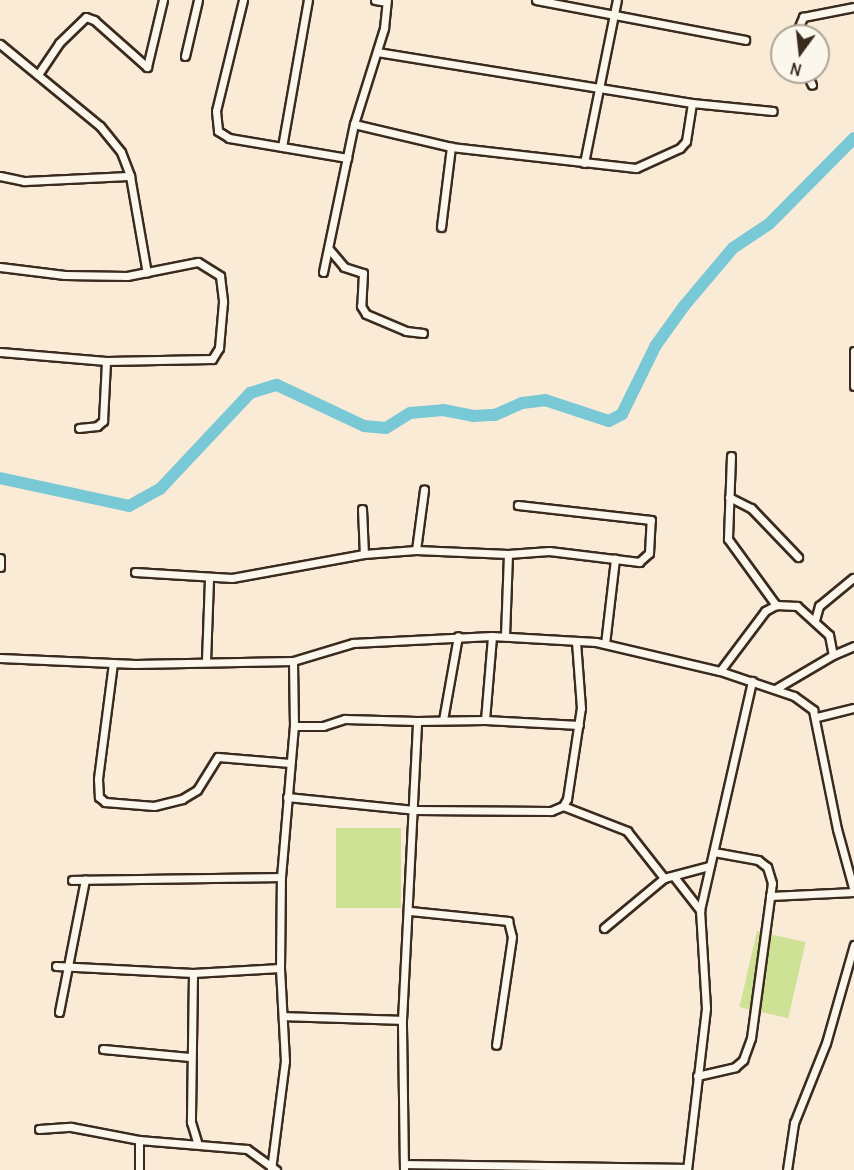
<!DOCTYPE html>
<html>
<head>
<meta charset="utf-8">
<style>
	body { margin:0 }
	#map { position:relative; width:854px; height:1170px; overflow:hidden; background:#faebd7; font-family:Delius,sans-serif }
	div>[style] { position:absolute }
	.green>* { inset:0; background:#cee296; transform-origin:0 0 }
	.river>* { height:12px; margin:-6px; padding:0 6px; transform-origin:6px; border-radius:6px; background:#79c8d6 }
	.roads { filter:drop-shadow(2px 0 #3b2a1e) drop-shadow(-2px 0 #3b2a1e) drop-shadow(0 2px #3b2a1e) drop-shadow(0 -2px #3b2a1e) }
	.minor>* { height:7px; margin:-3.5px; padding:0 3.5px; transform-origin:3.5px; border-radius:3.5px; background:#fbf7ec }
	span { translate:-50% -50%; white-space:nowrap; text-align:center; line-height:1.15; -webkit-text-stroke:6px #fbf7ec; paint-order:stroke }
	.north { position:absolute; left:770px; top:24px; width:60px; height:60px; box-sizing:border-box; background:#fbf7ec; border:2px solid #aea59a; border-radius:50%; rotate:195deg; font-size:16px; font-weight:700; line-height:24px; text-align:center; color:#3b2a1e }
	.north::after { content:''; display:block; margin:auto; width:21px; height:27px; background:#3b2a1e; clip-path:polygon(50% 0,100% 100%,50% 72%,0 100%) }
</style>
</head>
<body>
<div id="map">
	<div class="green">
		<i style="left:336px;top:828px;width:65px;height:80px"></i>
		<i style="left:757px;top:931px;width:50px;height:78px;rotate:13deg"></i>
	</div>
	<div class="river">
		<i style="left:0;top:478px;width:132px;rotate:12.2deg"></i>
		<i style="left:129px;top:506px;width:35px;rotate:-29deg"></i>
		<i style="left:160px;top:489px;width:132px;rotate:-46.8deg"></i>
		<i style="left:250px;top:393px;width:28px;rotate:-17deg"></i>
		<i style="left:277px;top:385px;width:96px;rotate:25.2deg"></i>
		<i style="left:364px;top:426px;width:22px;rotate:5deg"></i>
		<i style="left:386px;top:428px;width:28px;rotate:-32deg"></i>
		<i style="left:410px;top:413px;width:33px;rotate:-5deg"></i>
		<i style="left:443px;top:410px;width:31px;rotate:11deg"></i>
		<i style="left:473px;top:416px;width:22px;rotate:-3deg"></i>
		<i style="left:495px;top:415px;width:30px;rotate:-24deg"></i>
		<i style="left:522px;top:403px;width:23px;rotate:-7deg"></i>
		<i style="left:545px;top:400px;width:67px;rotate:18.2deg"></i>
		<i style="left:609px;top:421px;width:15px;rotate:-28deg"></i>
		<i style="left:622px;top:414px;width:77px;rotate:-63.8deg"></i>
		<i style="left:656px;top:345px;width:48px;rotate:-54.3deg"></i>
		<i style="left:684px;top:306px;width:76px;rotate:-49.8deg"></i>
		<i style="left:733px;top:248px;width:43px;rotate:-33.7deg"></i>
		<i style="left:769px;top:224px;width:121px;rotate:-45.3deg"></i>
	</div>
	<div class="roads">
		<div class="minor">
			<i style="left:243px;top:0;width:114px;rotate:103.7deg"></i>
			<i style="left:216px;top:111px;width:20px;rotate:84deg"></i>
			<i style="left:218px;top:131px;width:13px;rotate:32deg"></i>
			<i style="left:229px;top:138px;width:120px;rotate:9.6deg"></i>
			<i style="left:375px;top:0;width:11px;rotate:10deg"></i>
			<i style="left:536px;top:0;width:213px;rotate:10.8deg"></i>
			<i style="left:795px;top:36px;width:21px;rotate:-67deg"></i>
			<i style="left:803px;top:17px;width:52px;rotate:-11.1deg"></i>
			<i style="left:0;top:44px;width:129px;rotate:39.4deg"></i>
			<i style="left:100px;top:126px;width:33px;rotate:51deg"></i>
			<i style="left:121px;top:152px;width:26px;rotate:69deg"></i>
			<i style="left:130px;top:176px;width:98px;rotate:80.1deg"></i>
			<i style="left:377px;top:52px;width:319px;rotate:9.2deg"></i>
			<i style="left:692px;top:103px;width:81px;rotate:5.6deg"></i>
			<i style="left:185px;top:56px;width:57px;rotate:-76.9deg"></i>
			<i style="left:806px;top:72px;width:14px;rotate:65deg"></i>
			<i style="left:39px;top:73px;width:36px;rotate:-56deg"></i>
			<i style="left:59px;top:43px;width:37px;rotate:-44deg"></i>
			<i style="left:86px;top:17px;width:9px;rotate:21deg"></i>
			<i style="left:94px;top:20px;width:71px;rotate:41.6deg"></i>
			<i style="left:147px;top:67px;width:69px;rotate:-76.6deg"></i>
			<i style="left:354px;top:124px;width:100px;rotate:13.3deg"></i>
			<i style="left:451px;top:147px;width:186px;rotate:6.5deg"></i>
			<i style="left:636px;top:168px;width:48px;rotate:-24.4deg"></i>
			<i style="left:680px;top:148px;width:9px;rotate:-49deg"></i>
			<i style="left:686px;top:141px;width:38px;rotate:-81deg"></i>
			<i style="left:282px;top:147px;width:149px;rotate:-80deg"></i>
			<i style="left:584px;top:163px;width:166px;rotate:-78.6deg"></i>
			<i style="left:0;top:176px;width:25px;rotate:12deg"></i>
			<i style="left:24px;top:181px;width:106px;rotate:-2.7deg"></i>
			<i style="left:441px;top:227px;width:81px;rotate:-82.9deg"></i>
			<i style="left:329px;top:249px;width:23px;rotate:50deg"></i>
			<i style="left:344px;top:267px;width:20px;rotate:18deg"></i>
			<i style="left:363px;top:273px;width:33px;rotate:93deg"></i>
			<i style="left:361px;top:306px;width:9px;rotate:58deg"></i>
			<i style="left:366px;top:314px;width:43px;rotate:23deg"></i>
			<i style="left:406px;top:331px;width:17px;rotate:7deg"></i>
			<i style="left:0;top:267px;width:65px;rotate:7deg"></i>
			<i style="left:65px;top:275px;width:62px;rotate:0.9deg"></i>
			<i style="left:127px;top:276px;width:72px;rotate:-11.2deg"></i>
			<i style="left:198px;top:262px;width:26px;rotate:32deg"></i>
			<i style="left:220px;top:276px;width:26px;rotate:83deg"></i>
			<i style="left:223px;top:302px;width:46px;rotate:95deg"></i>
			<i style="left:219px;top:348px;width:13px;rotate:122deg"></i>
			<i style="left:212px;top:359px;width:106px;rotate:178.9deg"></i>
			<i style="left:106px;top:361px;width:106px;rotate:-175.1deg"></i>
			<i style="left:323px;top:272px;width:151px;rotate:-78.2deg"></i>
			<i style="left:354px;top:124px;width:101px;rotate:-72.6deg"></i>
			<i style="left:384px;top:28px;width:28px;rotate:-84deg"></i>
			<i style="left:854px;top:351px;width:35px;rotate:90deg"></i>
			<i style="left:79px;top:428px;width:18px;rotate:-6deg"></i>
			<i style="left:97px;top:426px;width:8px;rotate:-40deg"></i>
			<i style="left:103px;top:421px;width:60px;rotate:-87.1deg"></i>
			<i style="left:731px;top:456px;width:83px;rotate:92.1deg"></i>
			<i style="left:728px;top:539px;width:82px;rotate:54deg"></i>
			<i style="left:729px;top:497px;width:25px;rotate:27deg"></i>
			<i style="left:751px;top:508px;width:68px;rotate:46.2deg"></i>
			<i style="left:362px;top:509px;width:45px;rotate:87.5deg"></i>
			<i style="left:416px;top:550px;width:61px;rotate:-82.4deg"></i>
			<i style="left:0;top:558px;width:9px;rotate:90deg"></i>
			<i style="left:135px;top:572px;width:97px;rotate:3.5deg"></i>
			<i style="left:232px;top:578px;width:134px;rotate:-10.3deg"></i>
			<i style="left:364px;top:554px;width:52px;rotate:-4.4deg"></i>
			<i style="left:416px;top:550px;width:92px;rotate:2.5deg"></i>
			<i style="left:508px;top:554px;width:41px;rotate:-4.2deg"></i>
			<i style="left:549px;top:551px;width:91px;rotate:7deg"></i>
			<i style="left:639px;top:562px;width:13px;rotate:-42deg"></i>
			<i style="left:649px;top:553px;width:33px;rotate:-87deg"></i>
			<i style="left:651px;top:520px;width:134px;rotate:-173.6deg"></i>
			<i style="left:815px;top:620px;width:15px;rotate:-74deg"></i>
			<i style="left:819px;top:606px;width:44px;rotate:-39.5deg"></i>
			<i style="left:505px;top:636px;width:82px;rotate:-87.9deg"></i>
			<i style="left:605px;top:644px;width:86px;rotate:-83.3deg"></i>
			<i style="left:833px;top:655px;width:23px;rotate:-23deg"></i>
			<i style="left:0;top:658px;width:135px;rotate:2.5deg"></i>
			<i style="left:135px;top:664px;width:158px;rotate:-1.1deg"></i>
			<i style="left:293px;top:661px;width:63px;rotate:-16.7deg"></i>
			<i style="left:353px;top:643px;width:139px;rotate:-2.9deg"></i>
			<i style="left:492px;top:636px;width:104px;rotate:3.3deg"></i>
			<i style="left:596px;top:642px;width:127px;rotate:13.2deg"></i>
			<i style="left:720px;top:671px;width:78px;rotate:18.7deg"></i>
			<i style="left:794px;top:696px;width:24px;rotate:36deg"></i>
			<i style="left:813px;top:710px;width:121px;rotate:78.6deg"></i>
			<i style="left:837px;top:829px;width:64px;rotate:74.7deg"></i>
			<i style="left:206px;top:661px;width:83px;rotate:-87.9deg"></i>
			<i style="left:113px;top:663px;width:117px;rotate:97.4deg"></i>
			<i style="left:98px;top:779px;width:18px;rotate:87deg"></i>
			<i style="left:99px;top:797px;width:8px;rotate:40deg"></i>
			<i style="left:105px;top:802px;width:49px;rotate:4.7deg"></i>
			<i style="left:154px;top:806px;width:29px;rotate:-14deg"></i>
			<i style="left:182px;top:799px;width:17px;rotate:-31deg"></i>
			<i style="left:197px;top:790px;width:39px;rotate:-58deg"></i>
			<i style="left:218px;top:757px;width:72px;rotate:4.8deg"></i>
			<i style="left:720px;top:671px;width:75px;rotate:-53.1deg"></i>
			<i style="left:765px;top:611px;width:13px;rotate:-29deg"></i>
			<i style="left:776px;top:605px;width:21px;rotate:3deg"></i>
			<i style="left:797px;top:606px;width:43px;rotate:42.2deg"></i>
			<i style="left:829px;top:635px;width:20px;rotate:79deg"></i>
			<i style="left:833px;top:655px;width:67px;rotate:149.6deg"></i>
			<i style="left:817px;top:717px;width:38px;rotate:-14deg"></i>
			<i style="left:443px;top:720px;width:85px;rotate:-79.9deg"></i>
			<i style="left:485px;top:720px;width:84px;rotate:-85.2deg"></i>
			<i style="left:294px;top:726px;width:29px"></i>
			<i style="left:323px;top:726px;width:23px;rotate:-18deg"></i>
			<i style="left:345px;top:719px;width:72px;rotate:1.6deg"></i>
			<i style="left:287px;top:797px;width:130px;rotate:5.8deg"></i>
			<i style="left:416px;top:810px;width:135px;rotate:0.4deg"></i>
			<i style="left:551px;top:811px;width:13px;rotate:-23deg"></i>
			<i style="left:563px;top:806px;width:8px;rotate:-60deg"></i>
			<i style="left:567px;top:799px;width:92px;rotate:-81.3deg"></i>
			<i style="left:581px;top:708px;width:67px;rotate:-94.3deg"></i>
			<i style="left:563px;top:806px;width:69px;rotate:21.3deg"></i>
			<i style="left:627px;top:831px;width:60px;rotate:51.8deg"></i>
			<i style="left:675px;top:878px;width:41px;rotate:52deg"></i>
			<i style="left:72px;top:880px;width:209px;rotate:-0.8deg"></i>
			<i style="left:770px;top:896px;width:84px;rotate:-2.7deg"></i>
			<i style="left:410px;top:911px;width:99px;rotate:5.8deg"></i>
			<i style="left:508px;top:921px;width:16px;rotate:76deg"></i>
			<i style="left:512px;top:937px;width:109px;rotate:98.4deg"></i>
			<i style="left:604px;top:928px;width:78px;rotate:-39.8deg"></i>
			<i style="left:664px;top:878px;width:47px;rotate:-14.9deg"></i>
			<i style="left:56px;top:966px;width:137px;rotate:2.9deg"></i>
			<i style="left:193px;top:973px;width:87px;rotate:-3.3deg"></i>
			<i style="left:193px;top:973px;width:149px;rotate:90.8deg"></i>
			<i style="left:191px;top:1122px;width:21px;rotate:73deg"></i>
			<i style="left:59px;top:1012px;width:135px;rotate:-78.9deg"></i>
			<i style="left:283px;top:1016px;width:119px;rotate:1.9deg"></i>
			<i style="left:103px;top:1049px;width:87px;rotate:5.3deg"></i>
			<i style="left:697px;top:1076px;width:39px;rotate:-13deg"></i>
			<i style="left:735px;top:1067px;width:11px;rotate:-41deg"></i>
			<i style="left:743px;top:1060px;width:23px;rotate:-70deg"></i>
			<i style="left:751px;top:1038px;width:156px;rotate:-82.3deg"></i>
			<i style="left:772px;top:883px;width:17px;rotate:-107deg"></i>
			<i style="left:767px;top:867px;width:11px;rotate:-142deg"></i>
			<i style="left:758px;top:860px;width:45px;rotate:-169.7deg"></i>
			<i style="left:39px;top:1129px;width:32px;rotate:-4deg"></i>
			<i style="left:71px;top:1127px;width:69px;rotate:10.8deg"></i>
			<i style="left:139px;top:1140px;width:108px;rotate:4.8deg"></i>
			<i style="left:247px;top:1149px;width:36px;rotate:36deg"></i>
			<i style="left:139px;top:1140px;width:30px;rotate:90deg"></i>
			<i style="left:404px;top:1164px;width:283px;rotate:0.8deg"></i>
			<i style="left:271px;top:1170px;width:110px;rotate:-82.7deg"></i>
			<i style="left:285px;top:1061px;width:93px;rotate:-93.1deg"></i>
			<i style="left:280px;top:968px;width:91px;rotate:-89.4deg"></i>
			<i style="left:281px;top:877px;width:152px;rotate:-85.1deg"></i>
			<i style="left:294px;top:726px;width:65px;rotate:-90.9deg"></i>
			<i style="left:404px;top:1170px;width:150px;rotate:-90.8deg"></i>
			<i style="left:402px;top:1020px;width:299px;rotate:-87.1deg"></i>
			<i style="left:417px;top:721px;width:68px;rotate:-0.8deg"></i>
			<i style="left:485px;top:720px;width:94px;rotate:3deg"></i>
			<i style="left:687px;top:1170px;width:163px;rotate:-83.3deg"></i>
			<i style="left:706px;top:1008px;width:98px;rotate:-93.5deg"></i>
			<i style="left:700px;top:910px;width:235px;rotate:-77.2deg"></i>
			<i style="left:787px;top:1170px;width:48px;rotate:-81.5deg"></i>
			<i style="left:794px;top:1123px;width:86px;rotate:-68.2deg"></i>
			<i style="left:826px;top:1043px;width:102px;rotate:-74.1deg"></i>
		</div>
	</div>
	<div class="north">N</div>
</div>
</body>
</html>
